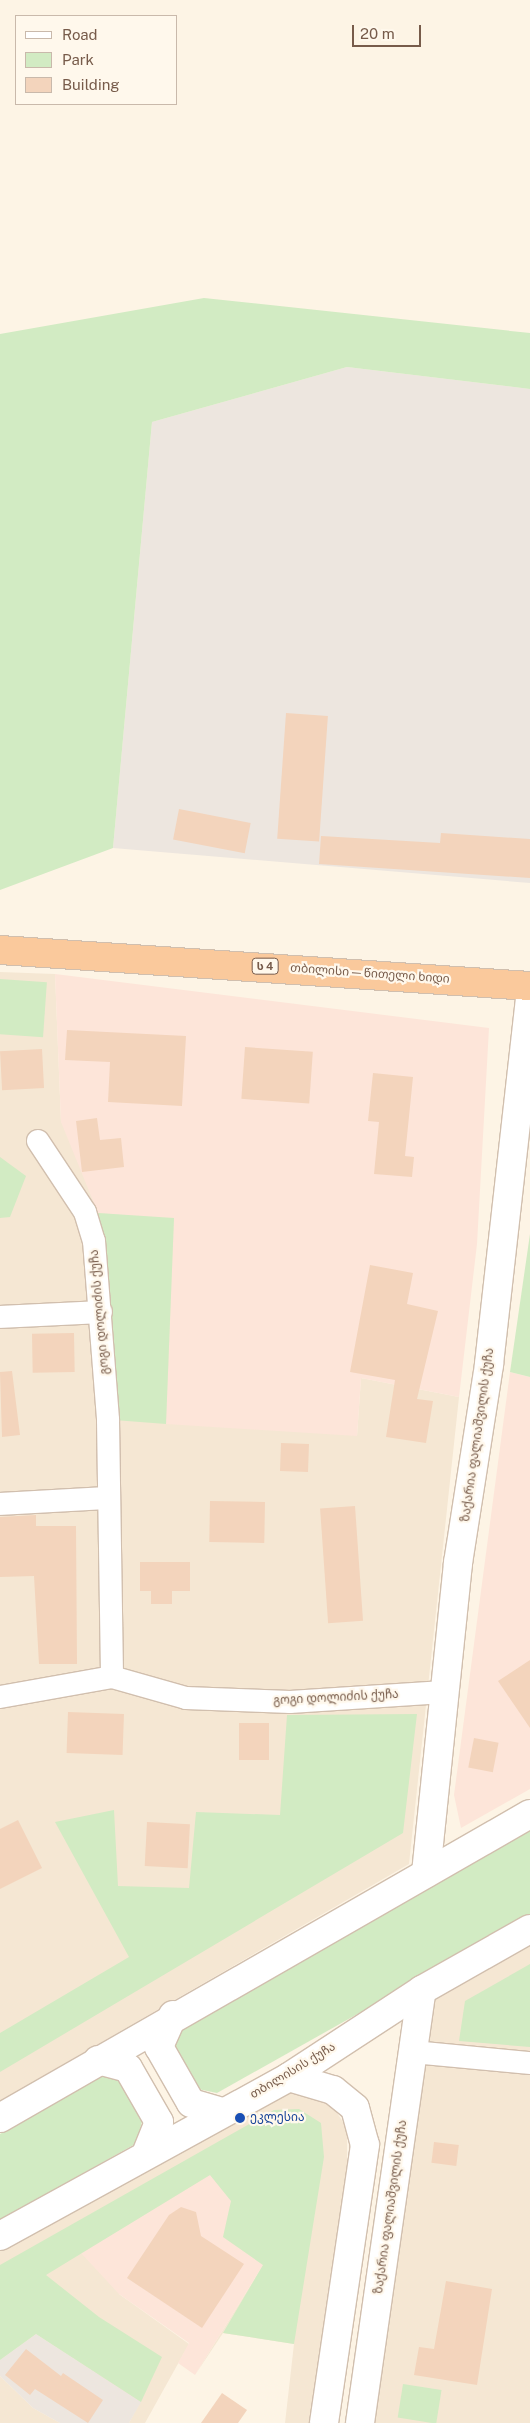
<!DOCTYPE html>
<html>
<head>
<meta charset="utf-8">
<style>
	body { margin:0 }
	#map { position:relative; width:530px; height:2423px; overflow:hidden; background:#fdf4e5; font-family:"Public Sans","Noto Sans Georgian",sans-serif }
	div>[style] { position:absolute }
	.residential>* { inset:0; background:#f5e7d3 }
	.commercial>* { inset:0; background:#fde5d9 }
	.industrial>* { inset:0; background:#ede6df }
	.green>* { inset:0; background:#d2ebc3; transform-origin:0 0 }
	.building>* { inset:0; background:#f3d4bc; transform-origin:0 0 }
	.roads { filter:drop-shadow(1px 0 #d1bfae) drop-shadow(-1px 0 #d1bfae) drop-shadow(0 1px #d1bfae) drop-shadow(0 -1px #d1bfae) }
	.minor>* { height:22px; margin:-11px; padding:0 11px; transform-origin:11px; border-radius:11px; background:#fff }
	.tertiary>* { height:28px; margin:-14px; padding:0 14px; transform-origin:14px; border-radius:14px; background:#fff }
	.secondary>* { height:28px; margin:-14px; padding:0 14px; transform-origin:14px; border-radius:14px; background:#fff }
	.trunk>* { height:28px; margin:-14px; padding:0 14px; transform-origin:14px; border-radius:14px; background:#fac99c }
	.dots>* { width:14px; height:14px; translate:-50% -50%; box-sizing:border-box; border:2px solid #fff8ec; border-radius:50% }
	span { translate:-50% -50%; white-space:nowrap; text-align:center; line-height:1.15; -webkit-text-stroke:4.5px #fff8ec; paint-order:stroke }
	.shield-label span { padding:1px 4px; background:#fff8ec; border:1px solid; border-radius:4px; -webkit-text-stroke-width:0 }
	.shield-label { font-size:11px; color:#775b4a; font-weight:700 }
	.street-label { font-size:12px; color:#775b4a }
	.transit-label { font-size:12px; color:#164399 }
	.left { translate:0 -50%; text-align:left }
	.legend { position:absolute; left:15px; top:15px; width:162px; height:90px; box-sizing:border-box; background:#fff8ec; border:1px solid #c9b9ab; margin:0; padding:6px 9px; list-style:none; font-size:15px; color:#775b4a }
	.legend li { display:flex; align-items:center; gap:10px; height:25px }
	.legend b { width:25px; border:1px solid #c9b9ab }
	.scale { position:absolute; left:352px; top:25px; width:69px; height:22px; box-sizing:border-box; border:2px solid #775b4a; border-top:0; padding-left:6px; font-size:15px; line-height:18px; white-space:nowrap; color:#775b4a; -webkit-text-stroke:4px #fff8ec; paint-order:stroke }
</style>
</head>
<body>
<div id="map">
	<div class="residential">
		<i style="clip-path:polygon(0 972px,55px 974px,61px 1122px,174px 1218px,357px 1436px,361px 1378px,459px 1397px,409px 1864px,0 2101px)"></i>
		<i style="clip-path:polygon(530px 1941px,530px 2423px,367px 2423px,430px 1999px)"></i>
		<i style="clip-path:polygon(285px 2082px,331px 2104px,347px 2128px,347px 2177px,312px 2423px,285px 2423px,294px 2344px,223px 2333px,195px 2375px,263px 2265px,119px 2294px,189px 2344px,145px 2423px,129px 2423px,140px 2402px,36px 2334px,0 2360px,0 2246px)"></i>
		<i style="clip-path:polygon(0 2376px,33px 2408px,60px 2423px,0 2423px)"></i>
	</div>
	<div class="commercial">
		<i style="clip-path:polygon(55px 974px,489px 1028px,477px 1244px,459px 1397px,361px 1378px,357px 1436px,166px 1424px,174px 1219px,98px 1213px,61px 1122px)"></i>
		<i style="clip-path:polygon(510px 1372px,530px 1377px,530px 1789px,461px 1828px,454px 1795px)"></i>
		<i style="clip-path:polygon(210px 2175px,231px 2201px,223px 2237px,263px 2265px,195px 2375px,178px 2363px,189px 2343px,119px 2294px,81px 2253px)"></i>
	</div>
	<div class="industrial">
		<i style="clip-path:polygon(347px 367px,530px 389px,530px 883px,113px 848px,152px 422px)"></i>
		<i style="clip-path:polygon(36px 2334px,141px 2402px,129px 2423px,60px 2423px,33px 2408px,0 2376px,0 2360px)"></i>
	</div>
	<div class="green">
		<i style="clip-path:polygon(204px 298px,530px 333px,530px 389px,347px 367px,152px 422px,113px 848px,0 890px,0 334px)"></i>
		<i style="left:0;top:979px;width:47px;height:55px;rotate:4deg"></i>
		<i style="clip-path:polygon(0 1157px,26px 1176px,10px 1217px,0 1218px)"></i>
		<i style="clip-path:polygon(98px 1213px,174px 1218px,166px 1424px,114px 1420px)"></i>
		<i style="clip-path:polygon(530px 1234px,530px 1377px,510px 1372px)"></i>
		<i style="clip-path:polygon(417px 1714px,403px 1833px,0 2072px,0 2033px,129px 1957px,55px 1822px,114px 1810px,118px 1886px,189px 1888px,196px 1812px,280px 1815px,287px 1715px)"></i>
		<i style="clip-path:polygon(530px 1827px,530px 1917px,217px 2093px,198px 2089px,172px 2045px,186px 2025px)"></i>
		<i style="clip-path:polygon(530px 1964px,530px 2047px,459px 2041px,465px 2001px)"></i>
		<i style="clip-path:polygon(100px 2076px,118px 2077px,145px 2108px,137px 2143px,0 2220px,0 2134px)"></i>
		<i style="clip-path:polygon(299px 2109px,321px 2123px,324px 2157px,294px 2344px,223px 2333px,263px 2265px,223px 2237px,231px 2201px,210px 2175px,46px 2275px,99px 2317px,162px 2357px,141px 2402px,36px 2334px,0 2360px,0 2265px,274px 2110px)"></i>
		<i style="left:403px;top:2384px;width:39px;height:34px;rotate:9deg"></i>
	</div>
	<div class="building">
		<i style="left:286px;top:713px;width:42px;height:126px;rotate:4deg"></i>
		<i style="left:179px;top:809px;width:73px;height:31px;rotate:11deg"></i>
		<i style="clip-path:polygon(441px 833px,530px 839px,530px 878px,319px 864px,321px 836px,440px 843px)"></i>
		<i style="clip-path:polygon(67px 1030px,186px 1036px,182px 1106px,108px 1102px,110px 1062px,65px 1060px)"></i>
		<i style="left:245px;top:1047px;width:68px;height:52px;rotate:4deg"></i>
		<i style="left:42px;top:1049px;width:39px;height:42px;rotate:87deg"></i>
		<i style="clip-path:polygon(373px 1073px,413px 1077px,405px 1156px,414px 1157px,412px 1177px,374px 1174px,379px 1122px,368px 1121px)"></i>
		<i style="clip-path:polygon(97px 1118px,100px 1140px,121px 1138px,124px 1167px,82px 1172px,76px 1121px)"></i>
		<i style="clip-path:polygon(370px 1265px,413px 1273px,407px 1304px,438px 1311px,417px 1399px,433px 1401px,426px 1443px,386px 1437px,395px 1380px,350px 1372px)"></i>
		<i style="left:74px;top:1333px;width:39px;height:42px;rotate:89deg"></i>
		<i style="clip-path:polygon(12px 1371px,20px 1435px,2px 1437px,0 1372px)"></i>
		<i style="left:281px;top:1443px;width:28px;height:28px;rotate:2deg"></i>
		<i style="left:210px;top:1501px;width:55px;height:41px;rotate:1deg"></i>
		<i style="left:355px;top:1506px;width:115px;height:35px;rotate:86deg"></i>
		<i style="clip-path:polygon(36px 1515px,36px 1526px,76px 1526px,77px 1664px,39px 1664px,34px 1576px,0 1577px,0 1517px)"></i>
		<i style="clip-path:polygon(140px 1562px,190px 1562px,190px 1591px,172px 1591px,172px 1604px,151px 1604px,151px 1591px,140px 1591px)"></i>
		<i style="clip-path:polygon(530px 1660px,530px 1728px,498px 1681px)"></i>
		<i style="left:68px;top:1712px;width:56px;height:41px;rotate:2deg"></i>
		<i style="left:239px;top:1723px;width:30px;height:37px"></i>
		<i style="left:474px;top:1738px;width:25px;height:30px;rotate:11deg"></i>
		<i style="clip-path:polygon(18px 1820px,42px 1868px,0 1889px,0 1829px)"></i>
		<i style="left:147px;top:1822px;width:43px;height:44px;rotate:3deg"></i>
		<i style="left:434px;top:2142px;width:25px;height:21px;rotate:7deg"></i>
		<i style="clip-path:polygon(181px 2207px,196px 2212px,201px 2236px,244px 2264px,202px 2328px,127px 2278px,169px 2215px)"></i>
		<i style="clip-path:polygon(446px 2281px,492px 2289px,477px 2385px,414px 2375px,419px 2347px,434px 2349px)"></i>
		<i style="clip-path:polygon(26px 2349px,61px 2376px,63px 2373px,103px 2400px,88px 2423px,35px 2389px,30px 2395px,5px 2375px)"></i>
		<i style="clip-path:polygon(222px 2393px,247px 2410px,238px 2423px,201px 2423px)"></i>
	</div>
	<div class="roads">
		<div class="minor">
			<i style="left:38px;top:1141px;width:85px;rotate:56.5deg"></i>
			<i style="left:85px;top:1212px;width:30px;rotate:73deg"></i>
			<i style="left:94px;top:1241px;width:180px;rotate:85.5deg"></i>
			<i style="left:108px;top:1420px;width:257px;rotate:89.1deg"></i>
			<i style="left:0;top:1317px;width:101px;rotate:-2.8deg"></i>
			<i style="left:0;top:1504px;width:109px;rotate:-3.2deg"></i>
			<i style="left:0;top:1697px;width:114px;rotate:-10.1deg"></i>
			<i style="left:112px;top:1677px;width:77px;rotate:15.8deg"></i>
			<i style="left:186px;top:1698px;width:104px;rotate:2.2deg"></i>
			<i style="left:290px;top:1702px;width:154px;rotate:-3.7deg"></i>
			<i style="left:413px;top:2052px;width:118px;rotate:5.4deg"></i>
		</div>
		<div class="tertiary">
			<i style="left:426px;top:1873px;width:312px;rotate:-84.1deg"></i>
			<i style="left:458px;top:1563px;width:201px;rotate:-81.1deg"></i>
			<i style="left:489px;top:1364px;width:369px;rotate:-83.6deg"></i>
		</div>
		<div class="secondary">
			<i style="left:173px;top:2015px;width:35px;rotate:114deg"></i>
			<i style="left:159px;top:2047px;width:64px;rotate:60.3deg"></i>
			<i style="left:191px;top:2103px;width:33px;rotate:16deg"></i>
			<i style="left:98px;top:2060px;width:31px;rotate:15deg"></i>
			<i style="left:128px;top:2068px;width:62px;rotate:60.1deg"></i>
			<i style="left:159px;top:2122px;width:35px;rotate:112deg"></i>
			<i style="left:289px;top:2077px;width:46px;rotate:16.5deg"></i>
			<i style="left:333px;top:2090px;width:28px;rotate:39deg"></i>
			<i style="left:355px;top:2108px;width:38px;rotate:75deg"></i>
			<i style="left:365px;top:2145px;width:281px;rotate:98.4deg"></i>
			<i style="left:0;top:2118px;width:611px;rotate:-29.84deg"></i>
			<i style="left:0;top:2236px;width:330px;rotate:-28.8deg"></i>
			<i style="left:289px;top:2077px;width:159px;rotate:-33.2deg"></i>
			<i style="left:422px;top:1990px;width:124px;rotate:-29.5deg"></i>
			<i style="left:360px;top:2423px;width:437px;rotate:-81.9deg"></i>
		</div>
		<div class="trunk">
			<i style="left:0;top:950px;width:531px;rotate:3.89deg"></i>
		</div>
	</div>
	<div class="dots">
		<i style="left:240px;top:2118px;background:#1a4fb4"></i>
	</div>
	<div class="shield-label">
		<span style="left:265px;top:966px">ს 4</span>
	</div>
	<div class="street-label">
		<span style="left:370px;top:974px;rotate:4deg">თბილისი — წითელი ხიდი</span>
		<span style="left:100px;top:1312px;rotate:-95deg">გოგი დოლიძის ქუჩა</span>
		<span style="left:478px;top:1435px;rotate:-82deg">ზაქარია ფალიაშვილის ქუჩა</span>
		<span style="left:336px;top:1698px;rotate:-3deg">გოგი დოლიძის ქუჩა</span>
		<span style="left:293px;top:2071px;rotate:-31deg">თბილისის ქუჩა</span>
		<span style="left:391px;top:2207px;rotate:-82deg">ზაქარია ფალიაშვილის ქუჩა</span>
	</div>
	<div class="transit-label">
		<span class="left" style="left:250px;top:2118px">ეკლესია</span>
	</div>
	<ul class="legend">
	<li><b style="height:6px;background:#fff"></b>Road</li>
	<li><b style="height:14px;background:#d2ebc3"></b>Park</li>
	<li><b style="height:14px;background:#f3d4bc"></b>Building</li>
	</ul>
	<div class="scale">20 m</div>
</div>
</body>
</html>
